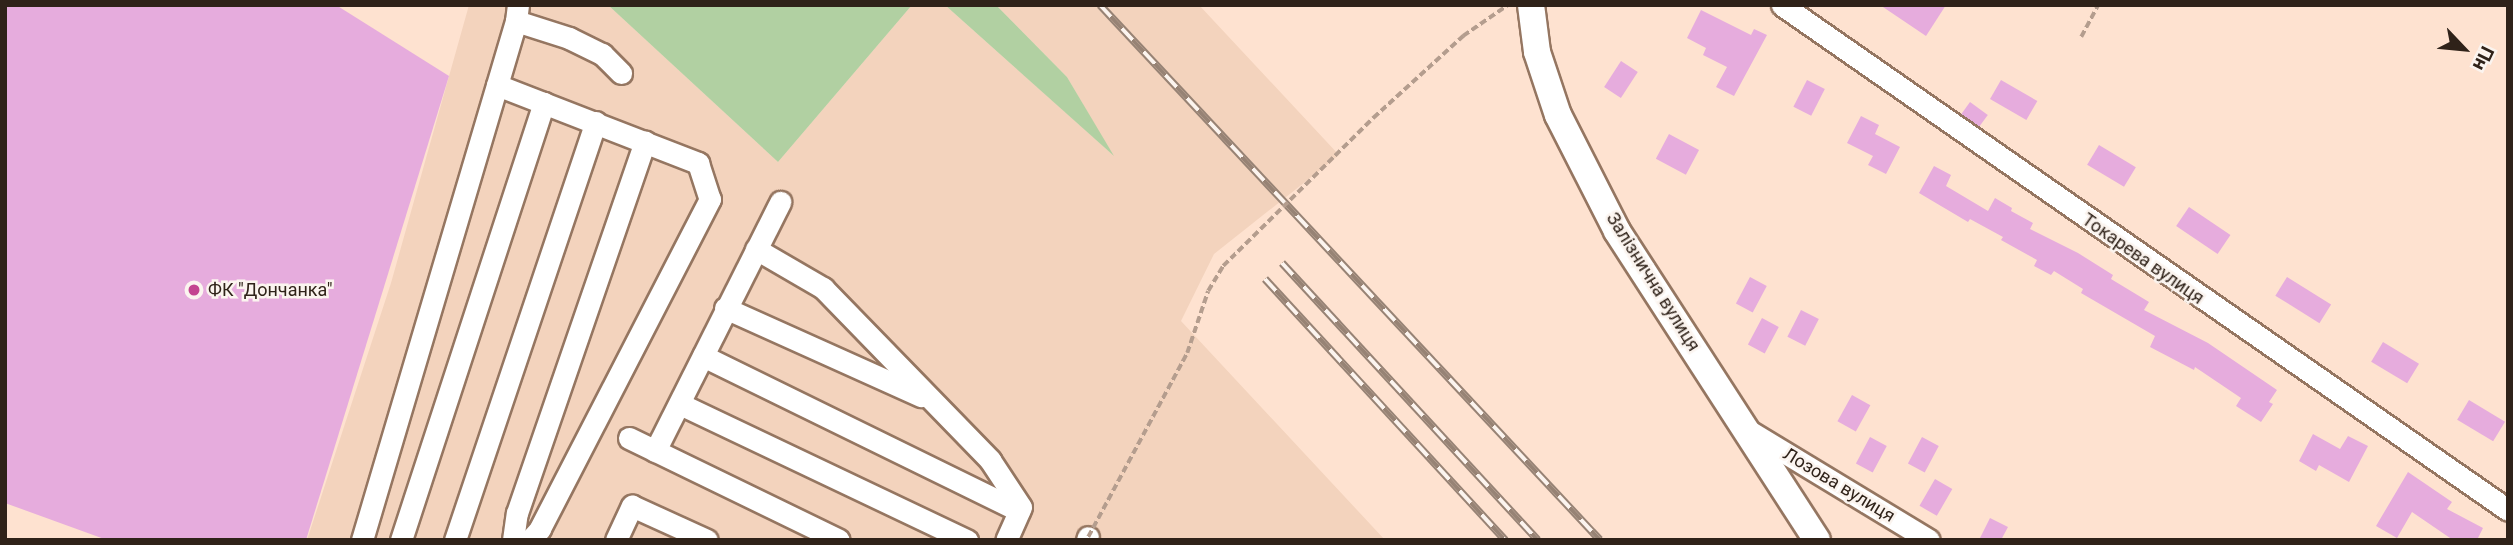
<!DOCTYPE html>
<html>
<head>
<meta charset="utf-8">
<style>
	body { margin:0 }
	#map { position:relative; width:2513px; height:545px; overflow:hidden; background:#fee2d0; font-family:Roboto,sans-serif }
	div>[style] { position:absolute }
	.built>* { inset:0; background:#f3d3bd }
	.green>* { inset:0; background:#b1d0a2 }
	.building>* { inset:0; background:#e6acdd; transform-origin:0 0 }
	.path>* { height:3.5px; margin-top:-1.75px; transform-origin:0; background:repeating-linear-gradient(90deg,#b49d8e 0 7px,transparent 0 10.5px) }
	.roads { filter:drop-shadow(2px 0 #957661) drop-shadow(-2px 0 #957661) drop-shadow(0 2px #957661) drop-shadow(0 -2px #957661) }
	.minor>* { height:21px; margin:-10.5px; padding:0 10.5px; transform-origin:10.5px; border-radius:10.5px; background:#fff }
	.major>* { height:26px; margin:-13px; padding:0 13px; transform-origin:13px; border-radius:13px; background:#fff }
	.rail>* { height:8px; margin-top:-4px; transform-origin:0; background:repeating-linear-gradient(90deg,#fbf4ef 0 16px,#978375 0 32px); box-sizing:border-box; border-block:2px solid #978375 }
	.path-bridge>* { height:3.5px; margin-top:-1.75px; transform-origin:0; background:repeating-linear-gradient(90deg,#b49d8e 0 7px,transparent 0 10.5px) }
	.dots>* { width:19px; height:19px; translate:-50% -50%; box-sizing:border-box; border:4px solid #fbf4ef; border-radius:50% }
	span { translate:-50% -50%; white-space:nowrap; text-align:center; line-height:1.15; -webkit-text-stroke:5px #fbf4ef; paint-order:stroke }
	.street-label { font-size:18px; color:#2f2219 }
	.poi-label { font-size:18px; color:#2f2219 }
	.left { translate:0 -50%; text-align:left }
	.frame { position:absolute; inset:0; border:7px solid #2f2219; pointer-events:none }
	.north { position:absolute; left:2429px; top:14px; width:70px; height:70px; -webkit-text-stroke:5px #fbf4ef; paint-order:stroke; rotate:116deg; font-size:19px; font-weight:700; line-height:28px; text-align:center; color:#2f2219 }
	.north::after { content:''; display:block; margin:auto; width:24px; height:32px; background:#2f2219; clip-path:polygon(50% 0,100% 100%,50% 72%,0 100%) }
</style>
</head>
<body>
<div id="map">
	<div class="built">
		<i style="clip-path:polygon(469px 5px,608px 5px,778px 162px,912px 5px,945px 5px,1112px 154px,1067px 77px,996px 5px,1199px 5px,1339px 155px,1214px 254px,1181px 321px,1385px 540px,307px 540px,391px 283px)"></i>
	</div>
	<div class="green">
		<i style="clip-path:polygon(608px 5px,912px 5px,778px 162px)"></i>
		<i style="clip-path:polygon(945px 5px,996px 5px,1067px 77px,1114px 156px)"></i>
	</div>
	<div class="building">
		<i style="clip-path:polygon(5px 5px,336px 5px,449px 76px,306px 540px,107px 540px,5px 503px)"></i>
		<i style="clip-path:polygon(1880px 5px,1946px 5px,1926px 36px)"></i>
		<i style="clip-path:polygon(1701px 10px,1751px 35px,1754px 29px,1767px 35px,1734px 96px,1716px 87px,1727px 67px,1703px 55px,1706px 48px,1687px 38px)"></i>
		<i style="left:1621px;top:61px;width:20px;height:31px;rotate:33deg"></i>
		<i style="left:1807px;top:80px;width:20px;height:30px;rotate:27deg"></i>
		<i style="left:2001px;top:80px;width:42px;height:22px;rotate:30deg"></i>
		<i style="left:1970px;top:102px;width:22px;height:15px;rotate:36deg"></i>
		<i style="clip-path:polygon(1861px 116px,1879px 125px,1875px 134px,1900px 147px,1886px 174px,1868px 165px,1873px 156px,1847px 143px)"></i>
		<i style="left:1669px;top:134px;width:34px;height:28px;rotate:28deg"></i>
		<i style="left:2099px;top:145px;width:43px;height:23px;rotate:31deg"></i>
		<i style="clip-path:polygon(1934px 166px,1951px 175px,1946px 186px,1988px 211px,1995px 198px,2012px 208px,2011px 211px,2033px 223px,2030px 229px,2078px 253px,2113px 275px,2111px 279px,2149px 302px,2144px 310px,2208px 343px,2277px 390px,2269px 402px,2273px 404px,2261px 422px,2236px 406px,2241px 398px,2195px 367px,2194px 370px,2150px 347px,2155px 336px,2081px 293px,2083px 289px,2054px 271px,2051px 275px,2034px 266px,2037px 260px,2001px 240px,2003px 237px,1970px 219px,1968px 222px,1919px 193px)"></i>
		<i style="left:2189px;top:207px;width:50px;height:23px;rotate:34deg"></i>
		<i style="left:1750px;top:277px;width:19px;height:30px;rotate:28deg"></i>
		<i style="left:2287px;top:277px;width:52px;height:22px;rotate:32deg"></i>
		<i style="left:1801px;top:310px;width:20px;height:30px;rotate:27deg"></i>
		<i style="left:1762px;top:318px;width:19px;height:30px;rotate:28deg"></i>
		<i style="left:2383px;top:342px;width:42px;height:23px;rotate:31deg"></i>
		<i style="left:1852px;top:395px;width:21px;height:30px;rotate:29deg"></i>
		<i style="left:2469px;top:400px;width:42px;height:23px;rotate:31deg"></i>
		<i style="clip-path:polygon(2313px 434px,2340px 449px,2348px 436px,2368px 446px,2349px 482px,2319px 465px,2316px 471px,2299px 461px)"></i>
		<i style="left:1870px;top:437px;width:19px;height:30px;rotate:28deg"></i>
		<i style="left:1922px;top:437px;width:19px;height:30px;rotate:28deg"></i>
		<i style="clip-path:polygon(2408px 472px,2452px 502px,2447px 509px,2483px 528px,2477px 540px,2453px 540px,2412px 512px,2397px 538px,2376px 526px)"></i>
		<i style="left:1935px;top:479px;width:20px;height:31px;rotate:30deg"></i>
		<i style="clip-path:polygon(1990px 518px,2008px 527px,2001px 540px,1979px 540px)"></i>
	</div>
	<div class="path">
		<i style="left:2081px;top:37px;width:36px;rotate:-62deg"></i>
	</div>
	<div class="roads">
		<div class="minor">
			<i style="left:1782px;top:5px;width:884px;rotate:34.82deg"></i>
			<i style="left:516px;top:21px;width:56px;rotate:17.8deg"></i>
			<i style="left:569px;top:38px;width:37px;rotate:26deg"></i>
			<i style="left:602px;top:54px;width:27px;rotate:45deg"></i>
			<i style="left:497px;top:85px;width:216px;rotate:21.2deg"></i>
			<i style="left:698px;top:163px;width:38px;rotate:72deg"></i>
			<i style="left:710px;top:199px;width:371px;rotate:117.3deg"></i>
			<i style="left:540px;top:529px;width:15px;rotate:132deg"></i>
			<i style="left:756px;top:249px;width:78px;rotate:30.2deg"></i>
			<i style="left:823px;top:288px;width:240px;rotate:45.8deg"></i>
			<i style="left:990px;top:460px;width:56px;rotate:56.6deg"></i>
			<i style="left:1021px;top:507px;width:36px;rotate:114deg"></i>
			<i style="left:725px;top:308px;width:215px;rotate:24.2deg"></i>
			<i style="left:703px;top:356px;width:352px;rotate:26.1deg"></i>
			<i style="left:680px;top:404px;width:318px;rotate:25.4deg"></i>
			<i style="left:1749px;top:431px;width:210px;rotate:31.2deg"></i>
			<i style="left:629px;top:438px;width:233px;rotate:25.9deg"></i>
			<i style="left:655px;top:451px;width:279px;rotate:-63.3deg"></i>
			<i style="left:362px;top:540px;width:541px;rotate:-73.47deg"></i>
			<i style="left:516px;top:21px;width:16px;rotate:-83deg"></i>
			<i style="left:401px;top:540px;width:460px;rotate:-71.9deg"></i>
			<i style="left:455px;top:540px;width:441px;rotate:-71.4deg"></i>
			<i style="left:513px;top:540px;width:27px;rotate:-82deg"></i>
			<i style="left:517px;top:513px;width:393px;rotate:-71deg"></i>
			<i style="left:616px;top:540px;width:38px;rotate:-65deg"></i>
			<i style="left:632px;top:506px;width:82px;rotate:24.4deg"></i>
			<i style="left:1087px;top:540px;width:3px;rotate:-72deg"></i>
		</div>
		<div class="major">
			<i style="left:1531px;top:5px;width:47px;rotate:82.7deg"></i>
			<i style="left:1537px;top:52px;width:66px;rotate:71.6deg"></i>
			<i style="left:1558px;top:115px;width:130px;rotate:63deg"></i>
			<i style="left:1617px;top:231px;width:368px;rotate:57.1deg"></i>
		</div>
	</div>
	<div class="rail">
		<i style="left:1100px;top:5px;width:732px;rotate:46.94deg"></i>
		<i style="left:1282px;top:263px;width:377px;rotate:47.3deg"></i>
		<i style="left:1265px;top:279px;width:355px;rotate:47.4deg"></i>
	</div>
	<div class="path-bridge">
		<i style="left:1088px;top:537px;width:209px;rotate:-61.7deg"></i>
		<i style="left:1187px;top:353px;width:65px;rotate:-71.3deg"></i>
		<i style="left:1208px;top:291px;width:29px;rotate:-59deg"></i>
		<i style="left:1223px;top:266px;width:211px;rotate:-44.6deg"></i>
		<i style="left:1373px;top:118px;width:122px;rotate:-42.3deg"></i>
		<i style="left:1463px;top:36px;width:55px;rotate:-34.6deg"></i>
	</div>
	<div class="dots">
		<i style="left:194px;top:290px;background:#c34490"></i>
	</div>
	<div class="street-label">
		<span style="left:2143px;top:259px;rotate:35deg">Токарева вулиця</span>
		<span style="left:1653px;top:282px;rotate:58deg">Залізнична вулиця</span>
		<span style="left:1839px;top:485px;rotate:31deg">Лозова вулиця</span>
	</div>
	<div class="poi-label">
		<span class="left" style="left:208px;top:290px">ФК "Дончанка"</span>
	</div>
	<div class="frame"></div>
	<div class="north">Пн</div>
</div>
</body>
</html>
